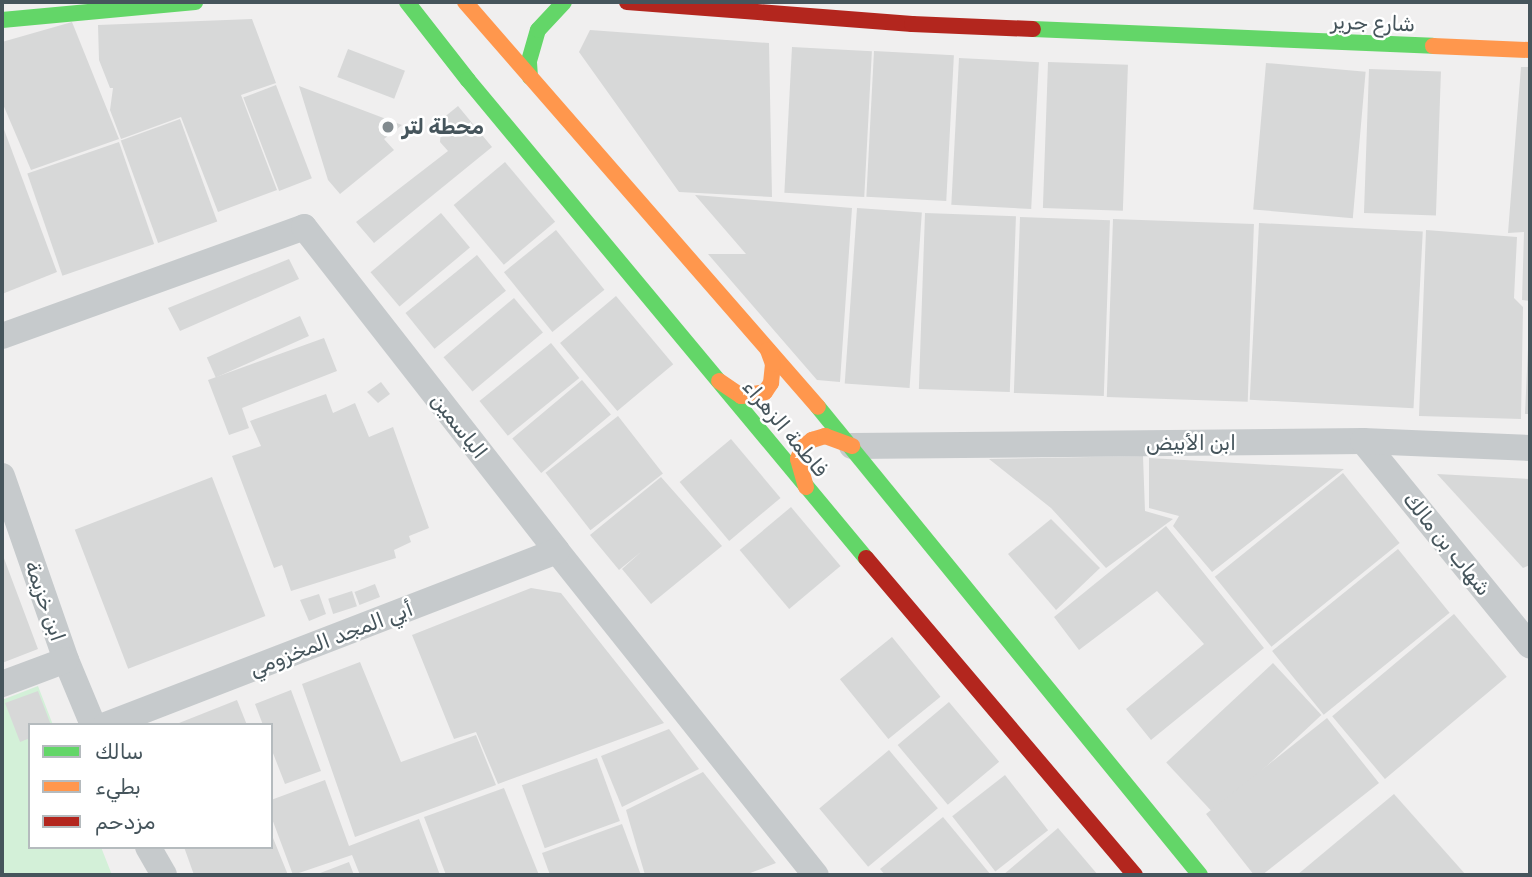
<!DOCTYPE html>
<html>
<head>
<meta charset="utf-8">
<style>
	body { margin:0 }
	#map { position:relative; width:1532px; height:877px; overflow:hidden; background:#f0efef; font-family:Rubik,Cairo,sans-serif }
	div>[style] { position:absolute }
	.green>* { inset:0; background:#d3f0d8 }
	.building>* { inset:0; background:#d7d8d8; transform-origin:0 0 }
	.street>* { height:26px; margin:-13px; padding:0 13px; transform-origin:13px; border-radius:13px; background:#c6cacc }
	.fast>* { height:16px; margin:-8px; padding:0 8px; transform-origin:8px; border-radius:8px; background:#63d668 }
	.slow>* { height:16px; margin:-8px; padding:0 8px; transform-origin:8px; border-radius:8px; background:#ff974d }
	.jam>* { height:16px; margin:-8px; padding:0 8px; transform-origin:8px; border-radius:8px; background:#b3261e }
	.dots>* { width:19px; height:19px; translate:-50% -50%; box-sizing:border-box; border:4px solid #fff; border-radius:50% }
	span { translate:-50% -50%; white-space:nowrap; text-align:center; line-height:1.15; -webkit-text-stroke:5px #fff; paint-order:stroke }
	.street-label { font-size:21px; color:#46555c }
	.poi-label { font-size:21px; color:#46555c; font-weight:700 }
	.left { translate:0 -50%; text-align:left }
	.frame { position:absolute; inset:0; border:4px solid #46555c; pointer-events:none }
	.legend { position:absolute; left:28px; top:723px; width:245px; height:126px; box-sizing:border-box; background:#fff; border:2px solid #b5bbbe; margin:0; padding:9px 12px; list-style:none; font-size:21px; color:#46555c }
	.legend li { display:flex; align-items:center; gap:14px; height:35px }
	.legend b { width:35px; border:2px solid #b5bbbe }
</style>
</head>
<body>
<div id="map">
	<div class="green">
		<i style="clip-path:polygon(38px 686px,53px 725px,30px 725px,30px 847px,101px 847px,112px 875px,2px 875px,2px 700px)"></i>
	</div>
	<div class="building">
		<i style="clip-path:polygon(252px 19px,276px 83px,241px 95px,277px 190px,218px 212px,181px 117px,121px 139px,110px 110px,113px 88px,110px 88px,99px 60px,98px 25px)"></i>
		<i style="clip-path:polygon(72px 22px,119px 139px,31px 170px,2px 102px,2px 42px)"></i>
		<i style="clip-path:polygon(590px 30px,769px 43px,772px 197px,679px 192px,579px 52px)"></i>
		<i style="left:792px;top:47px;width:80px;height:146px;rotate:3deg"></i>
		<i style="left:348px;top:49px;width:61px;height:30px;rotate:21deg"></i>
		<i style="left:874px;top:51px;width:80px;height:146px;rotate:3deg"></i>
		<i style="left:959px;top:58px;width:80px;height:147px;rotate:3deg"></i>
		<i style="left:1048px;top:62px;width:80px;height:146px;rotate:2deg"></i>
		<i style="left:1266px;top:63px;width:100px;height:147px;rotate:5deg"></i>
		<i style="clip-path:polygon(1521px 67px,1530px 67px,1530px 301px,1522px 300px,1524px 232px,1508px 233px)"></i>
		<i style="left:1369px;top:69px;width:72px;height:144px;rotate:2deg"></i>
		<i style="left:276px;top:85px;width:100px;height:35px;rotate:69deg"></i>
		<i style="clip-path:polygon(299px 86px,402px 125px,384px 139px,394px 150px,340px 194px,328px 180px)"></i>
		<i style="clip-path:polygon(458px 106px,492px 147px,374px 243px,356px 222px,448px 151px,440px 142px,442px 119px)"></i>
		<i style="left:180px;top:119px;width:109px;height:63px;rotate:70deg"></i>
		<i style="clip-path:polygon(2px 124px,57px 272px,2px 294px)"></i>
		<i style="left:119px;top:142px;width:108px;height:97px;rotate:71deg"></i>
		<i style="left:505px;top:162px;width:78px;height:67px;rotate:50deg"></i>
		<i style="clip-path:polygon(695px 195px,852px 208px,840px 382px,817px 380px,708px 254px,746px 254px)"></i>
		<i style="left:857px;top:208px;width:65px;height:176px;rotate:4deg"></i>
		<i style="left:441px;top:213px;width:45px;height:92px;rotate:50deg"></i>
		<i style="left:925px;top:213px;width:91px;height:176px;rotate:2deg"></i>
		<i style="left:1020px;top:217px;width:90px;height:176px;rotate:2deg"></i>
		<i style="left:1113px;top:219px;width:141px;height:178px;rotate:2deg"></i>
		<i style="left:1259px;top:223px;width:164px;height:177px;rotate:3deg"></i>
		<i style="left:556px;top:230px;width:77px;height:67px;rotate:51deg"></i>
		<i style="clip-path:polygon(1426px 230px,1517px 237px,1514px 298px,1523px 307px,1521px 419px,1419px 416px)"></i>
		<i style="left:477px;top:255px;width:46px;height:92px;rotate:51deg"></i>
		<i style="clip-path:polygon(289px 259px,299px 279px,180px 331px,168px 308px)"></i>
		<i style="left:616px;top:296px;width:89px;height:73px;rotate:50deg"></i>
		<i style="left:514px;top:298px;width:45px;height:92px;rotate:50deg"></i>
		<i style="left:300px;top:316px;width:22px;height:102px;rotate:66deg"></i>
		<i style="clip-path:polygon(324px 338px,337px 371px,242px 408px,249px 428px,229px 435px,208px 380px)"></i>
		<i style="left:551px;top:343px;width:45px;height:92px;rotate:51deg"></i>
		<i style="clip-path:polygon(1528px 348px,1530px 348px,1530px 414px,1525px 414px)"></i>
		<i style="left:582px;top:380px;width:45px;height:91px;rotate:50deg"></i>
		<i style="clip-path:polygon(381px 382px,390px 394px,378px 403px,367px 392px)"></i>
		<i style="clip-path:polygon(326px 394px,333px 413px,355px 403px,369px 437px,393px 427px,429px 528px,409px 536px,411px 542px,394px 550px,396px 558px,291px 591px,282px 565px,274px 568px,232px 456px,261px 446px,250px 421px)"></i>
		<i style="left:618px;top:416px;width:73px;height:92px;rotate:52deg"></i>
		<i style="left:731px;top:439px;width:77px;height:67px;rotate:50deg"></i>
		<i style="clip-path:polygon(1143px 456px,1145px 511px,1173px 519px,1106px 568px,1051px 508px,989px 459px)"></i>
		<i style="clip-path:polygon(1149px 458px,1344px 469px,1212px 572px,1173px 526px,1179px 516px,1149px 508px)"></i>
		<i style="left:1343px;top:473px;width:90px;height:165px;rotate:51deg"></i>
		<i style="clip-path:polygon(1437px 474px,1530px 479px,1530px 565px,1523px 568px)"></i>
		<i style="left:212px;top:477px;width:149px;height:147px;rotate:69deg"></i>
		<i style="clip-path:polygon(661px 477px,722px 546px,651px 604px,622px 569px,641px 552px,619px 570px,590px 535px)"></i>
		<i style="left:791px;top:507px;width:77px;height:67px;rotate:50deg"></i>
		<i style="clip-path:polygon(1051px 519px,1100px 568px,1056px 610px,1008px 554px)"></i>
		<i style="clip-path:polygon(1166px 526px,1264px 648px,1151px 740px,1126px 709px,1204px 644px,1157px 591px,1079px 650px,1054px 617px)"></i>
		<i style="left:1398px;top:549px;width:82px;height:162px;rotate:51deg"></i>
		<i style="clip-path:polygon(2px 553px,38px 649px,2px 663px)"></i>
		<i style="left:375px;top:584px;width:14px;height:22px;rotate:69deg"></i>
		<i style="clip-path:polygon(531px 588px,561px 593px,664px 723px,498px 784px,476px 732px,454px 739px,412px 635px)"></i>
		<i style="left:352px;top:591px;width:16px;height:25px;rotate:72deg"></i>
		<i style="clip-path:polygon(319px 594px,326px 614px,309px 621px,300px 600px)"></i>
		<i style="left:1454px;top:614px;width:82px;height:159px;rotate:50deg"></i>
		<i style="left:892px;top:637px;width:77px;height:67px;rotate:51deg"></i>
		<i style="clip-path:polygon(360px 662px,401px 762px,476px 735px,496px 785px,355px 837px,302px 684px)"></i>
		<i style="left:1273px;top:663px;width:71px;height:146px;rotate:47deg"></i>
		<i style="clip-path:polygon(291px 690px,321px 771px,285px 784px,271px 748px,271px 725px,263px 725px,255px 704px)"></i>
		<i style="clip-path:polygon(38px 691px,51px 725px,30px 725px,30px 738px,20px 742px,5px 703px)"></i>
		<i style="clip-path:polygon(237px 700px,247px 725px,174px 725px)"></i>
		<i style="left:949px;top:702px;width:78px;height:67px;rotate:50deg"></i>
		<i style="clip-path:polygon(1327px 718px,1379px 783px,1262px 875px,1254px 875px,1206px 814px)"></i>
		<i style="clip-path:polygon(669px 729px,699px 769px,622px 807px,601px 756px)"></i>
		<i style="left:889px;top:750px;width:76px;height:91px;rotate:50deg"></i>
		<i style="left:597px;top:758px;width:67px;height:80px;rotate:70deg"></i>
		<i style="clip-path:polygon(703px 772px,776px 863px,745px 875px,645px 875px,626px 810px)"></i>
		<i style="left:1005px;top:775px;width:70px;height:67px;rotate:52deg"></i>
		<i style="clip-path:polygon(325px 780px,349px 846px,419px 819px,440px 875px,360px 875px,352px 855px,293px 875px,271px 816px,271px 800px)"></i>
		<i style="clip-path:polygon(504px 788px,539px 875px,446px 875px,424px 817px)"></i>
		<i style="clip-path:polygon(1394px 794px,1466px 875px,1297px 875px)"></i>
		<i style="clip-path:polygon(943px 817px,991px 875px,885px 875px,880px 869px)"></i>
		<i style="clip-path:polygon(622px 824px,641px 875px,550px 875px,542px 853px)"></i>
		<i style="clip-path:polygon(1058px 828px,1098px 875px,1003px 875px)"></i>
		<i style="clip-path:polygon(271px 833px,288px 875px,194px 875px,184px 847px,271px 847px)"></i>
		<i style="clip-path:polygon(349px 862px,354px 875px,315px 875px)"></i>
	</div>
	<div class="street">
		<i style="left:2px;top:336px;width:321px;rotate:-19.8deg"></i>
		<i style="left:304px;top:227px;width:411px;rotate:52deg"></i>
		<i style="left:557px;top:551px;width:415px;rotate:51.4deg"></i>
		<i style="left:1363px;top:441px;width:264px;rotate:50.8deg"></i>
		<i style="left:852px;top:446px;width:511px;rotate:-0.56deg"></i>
		<i style="left:1363px;top:441px;width:167px;rotate:2.4deg"></i>
		<i style="left:2px;top:476px;width:195px;rotate:70.8deg"></i>
		<i style="left:66px;top:660px;width:70px;rotate:67.4deg"></i>
		<i style="left:2px;top:684px;width:68px;rotate:-20.6deg"></i>
		<i style="left:106px;top:725px;width:483px;rotate:-21.1deg"></i>
		<i style="left:148px;top:847px;width:32px;rotate:60deg"></i>
	</div>
	<div class="fast">
		<i style="left:407px;top:2px;width:99px;rotate:52deg"></i>
		<i style="left:468px;top:80px;width:622px;rotate:50.22deg"></i>
		<i style="left:2px;top:20px;width:194px;rotate:-5.3deg"></i>
		<i style="left:1033px;top:29px;width:400px;rotate:2.4deg"></i>
		<i style="left:530px;top:77px;width:16px;rotate:-94deg"></i>
		<i style="left:529px;top:61px;width:32px;rotate:-74deg"></i>
		<i style="left:538px;top:30px;width:38px;rotate:-47deg"></i>
		<i style="left:818px;top:407px;width:604px;rotate:50.78deg"></i>
	</div>
	<div class="slow">
		<i style="left:465px;top:2px;width:537px;rotate:48.92deg"></i>
		<i style="left:1433px;top:46px;width:97px;rotate:2.4deg"></i>
		<i style="left:719px;top:381px;width:27px;rotate:34deg"></i>
		<i style="left:741px;top:396px;width:24px;rotate:-9deg"></i>
		<i style="left:765px;top:392px;width:11px;rotate:-56deg"></i>
		<i style="left:771px;top:383px;width:19px;rotate:-84deg"></i>
		<i style="left:773px;top:364px;width:15px;rotate:-110deg"></i>
		<i style="left:806px;top:487px;width:29px;rotate:-106deg"></i>
		<i style="left:798px;top:459px;width:12px;rotate:-70deg"></i>
		<i style="left:802px;top:448px;width:13px;rotate:-39deg"></i>
		<i style="left:812px;top:440px;width:14px;rotate:-17deg"></i>
		<i style="left:825px;top:436px;width:29px;rotate:20deg"></i>
	</div>
	<div class="jam">
		<i style="left:627px;top:2px;width:286px;rotate:4.4deg"></i>
		<i style="left:912px;top:24px;width:121px;rotate:2.4deg"></i>
		<i style="left:866px;top:558px;width:416px;rotate:49.7deg"></i>
	</div>
	<div class="dots">
		<i style="left:388px;top:127px;background:#828b8f"></i>
	</div>
	<div class="street-label">
		<span style="left:1373px;top:23px;rotate:2deg">شارع جرير</span>
		<span style="left:459px;top:426px;rotate:52deg">الياسمين</span>
		<span style="left:785px;top:428px;rotate:50deg">فاطمة الزهراء</span>
		<span style="left:1191px;top:443px">ابن الأبيض</span>
		<span style="left:1447px;top:544px;rotate:51deg">شهاب بن مالك</span>
		<span style="left:45px;top:601px;rotate:71deg">ابن خزيمة</span>
		<span style="left:331px;top:639px;rotate:-21deg">أبي المجد المخزومي</span>
	</div>
	<div class="poi-label">
		<span class="left" style="left:402px;top:127px">محطة لتر</span>
	</div>
	<div class="frame"></div>
	<ul class="legend">
	<li><b style="height:9px;background:#63d668"></b>سالك</li>
	<li><b style="height:9px;background:#ff974d"></b>بطيء</li>
	<li><b style="height:9px;background:#b3261e"></b>مزدحم</li>
	</ul>
</div>
</body>
</html>
